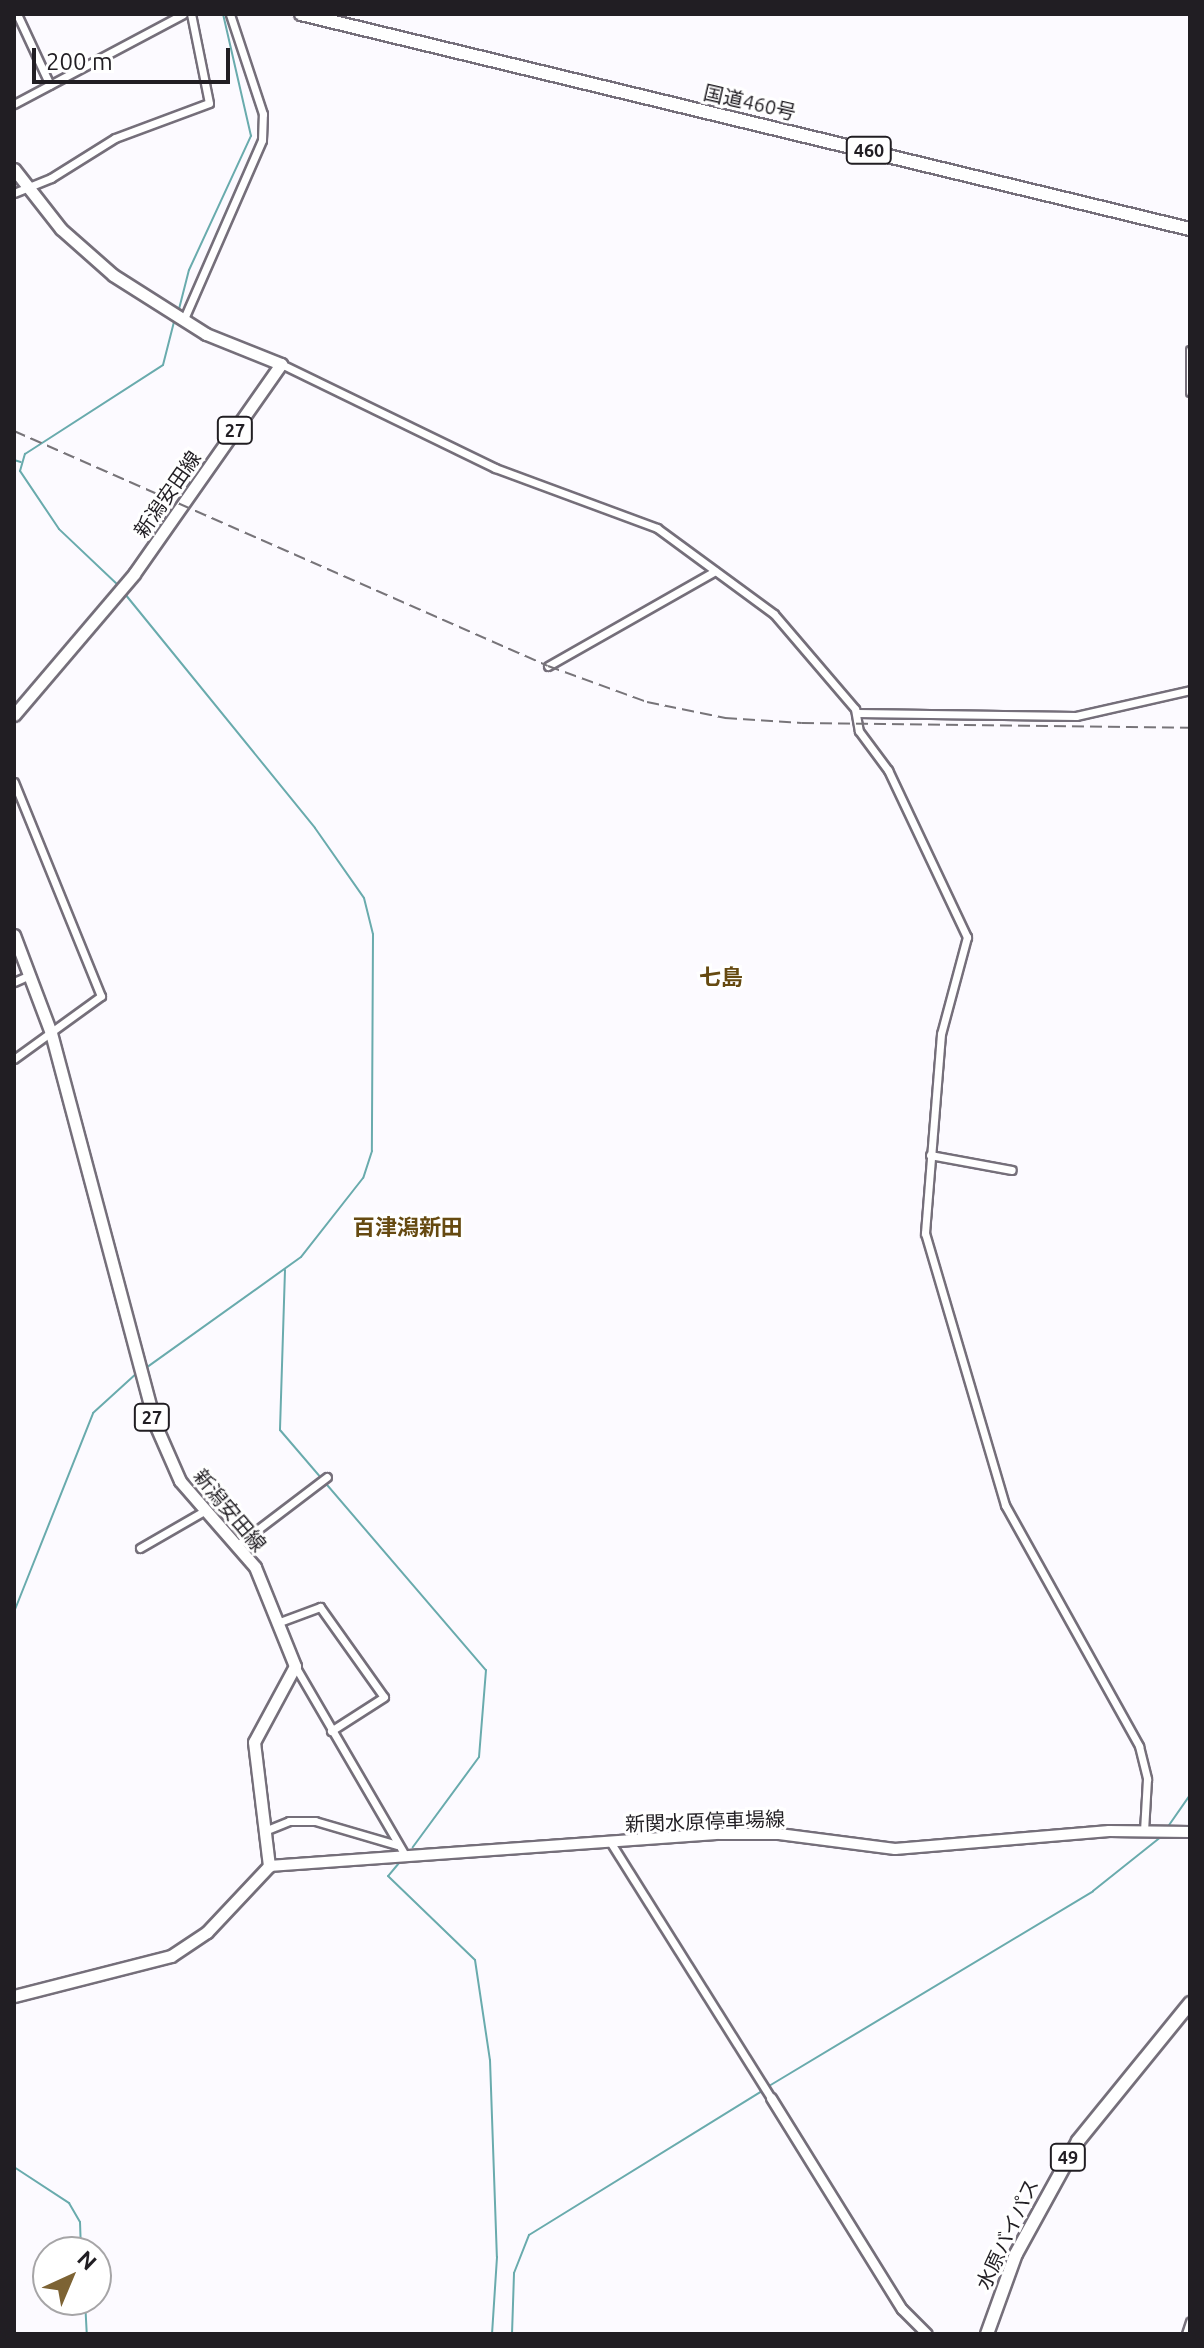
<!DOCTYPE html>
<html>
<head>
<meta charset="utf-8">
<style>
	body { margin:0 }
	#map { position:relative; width:1204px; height:2348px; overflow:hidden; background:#fcfaff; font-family:Ubuntu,"Noto Sans JP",sans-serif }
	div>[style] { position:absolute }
	.stream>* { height:2px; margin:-1px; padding:0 1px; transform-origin:1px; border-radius:1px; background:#69abad }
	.roads { filter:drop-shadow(2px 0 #756f7a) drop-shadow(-2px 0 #756f7a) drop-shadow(0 2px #756f7a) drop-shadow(0 -2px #756f7a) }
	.minor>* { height:7px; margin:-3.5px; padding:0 3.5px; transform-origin:3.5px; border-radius:3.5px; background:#fff }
	.tertiary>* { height:9px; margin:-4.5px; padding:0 4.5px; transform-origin:4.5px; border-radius:4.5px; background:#fff }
	.secondary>* { height:10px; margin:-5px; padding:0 5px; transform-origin:5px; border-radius:5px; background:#fff }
	.primary>* { height:11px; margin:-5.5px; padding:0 5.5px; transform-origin:5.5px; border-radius:5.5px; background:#fff }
	.trunk>* { height:12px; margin:-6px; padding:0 6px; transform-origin:6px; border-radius:6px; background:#fff }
	.rail>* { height:2px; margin-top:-1px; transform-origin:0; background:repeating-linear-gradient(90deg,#777479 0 12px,transparent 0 18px) }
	span { translate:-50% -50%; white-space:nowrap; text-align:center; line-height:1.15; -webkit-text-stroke:6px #fff; paint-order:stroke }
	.shield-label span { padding:2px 6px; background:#fff; border:2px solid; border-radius:6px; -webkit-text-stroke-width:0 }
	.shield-label { font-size:18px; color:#211e23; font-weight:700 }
	.street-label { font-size:20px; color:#211e23 }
	.neighbourhood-label { font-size:22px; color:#664a11; font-weight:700 }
	.frame { position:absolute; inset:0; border:16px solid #211e23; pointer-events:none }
	.north { position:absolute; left:32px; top:2236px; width:80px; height:80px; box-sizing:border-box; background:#fff; border:2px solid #a6a5a7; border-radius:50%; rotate:44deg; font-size:22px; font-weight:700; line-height:32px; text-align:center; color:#211e23 }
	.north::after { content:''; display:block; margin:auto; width:28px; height:36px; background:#7d6334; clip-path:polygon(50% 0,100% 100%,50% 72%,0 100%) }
	.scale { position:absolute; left:32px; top:48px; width:198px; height:36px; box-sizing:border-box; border:4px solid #211e23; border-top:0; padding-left:10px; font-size:24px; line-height:28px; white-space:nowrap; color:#211e23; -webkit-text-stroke:6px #fff; paint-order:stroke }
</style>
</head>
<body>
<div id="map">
	<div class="stream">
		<i style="left:178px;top:313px;width:44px;rotate:-75.7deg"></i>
		<i style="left:189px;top:270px;width:148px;rotate:-65.2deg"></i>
		<i style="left:251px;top:136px;width:125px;rotate:-102.9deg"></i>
		<i style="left:14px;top:460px;width:7px;rotate:16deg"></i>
		<i style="left:119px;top:586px;width:83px;rotate:-136.5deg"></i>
		<i style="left:59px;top:529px;width:70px;rotate:-123.9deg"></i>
		<i style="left:20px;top:471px;width:18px;rotate:-74deg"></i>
		<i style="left:25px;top:454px;width:164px;rotate:-32.8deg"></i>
		<i style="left:163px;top:365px;width:49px;rotate:-75.7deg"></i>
		<i style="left:125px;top:594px;width:301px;rotate:50.9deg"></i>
		<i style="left:315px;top:828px;width:85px;rotate:55deg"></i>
		<i style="left:364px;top:898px;width:37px;rotate:76deg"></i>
		<i style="left:373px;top:934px;width:217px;rotate:90.3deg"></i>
		<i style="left:372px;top:1151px;width:28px;rotate:108deg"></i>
		<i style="left:363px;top:1178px;width:100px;rotate:128.1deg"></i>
		<i style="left:301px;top:1257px;width:191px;rotate:144.4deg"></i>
		<i style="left:285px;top:1270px;width:160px;rotate:91.8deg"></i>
		<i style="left:280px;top:1430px;width:316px;rotate:49.4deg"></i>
		<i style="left:486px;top:1670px;width:87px;rotate:94.6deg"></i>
		<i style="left:479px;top:1757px;width:112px;rotate:126.3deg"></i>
		<i style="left:14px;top:1612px;width:214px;rotate:-68.3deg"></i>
		<i style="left:93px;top:1413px;width:59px;rotate:-42.3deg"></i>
		<i style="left:1167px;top:1828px;width:40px;rotate:-55.1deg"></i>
		<i style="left:399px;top:1863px;width:17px;rotate:130deg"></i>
		<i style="left:388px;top:1876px;width:121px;rotate:44deg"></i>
		<i style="left:475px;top:1960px;width:101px;rotate:81.5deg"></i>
		<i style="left:490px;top:2060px;width:197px;rotate:88deg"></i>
		<i style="left:497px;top:2257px;width:77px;rotate:93.7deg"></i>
		<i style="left:769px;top:2086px;width:378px;rotate:-31deg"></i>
		<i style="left:1093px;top:1891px;width:87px;rotate:-38.5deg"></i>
		<i style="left:14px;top:2167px;width:66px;rotate:33.2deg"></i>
		<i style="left:69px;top:2203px;width:22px;rotate:60deg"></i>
		<i style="left:80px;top:2222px;width:30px;rotate:88deg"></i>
		<i style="left:85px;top:2300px;width:34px;rotate:87deg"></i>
		<i style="left:512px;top:2334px;width:61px;rotate:-88.1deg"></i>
		<i style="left:514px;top:2273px;width:41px;rotate:-68.5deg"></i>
		<i style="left:529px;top:2235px;width:276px;rotate:-31.7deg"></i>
	</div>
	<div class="roads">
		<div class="minor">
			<i style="left:17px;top:14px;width:78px;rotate:65.1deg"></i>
			<i style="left:14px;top:104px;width:191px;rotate:-28deg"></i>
			<i style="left:14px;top:193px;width:40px;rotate:-22deg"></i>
			<i style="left:51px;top:178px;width:75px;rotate:-32deg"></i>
			<i style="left:115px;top:138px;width:100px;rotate:-20.4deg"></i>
			<i style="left:209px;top:103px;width:91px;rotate:-101.4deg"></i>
			<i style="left:183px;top:321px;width:197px;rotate:-66.4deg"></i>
			<i style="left:262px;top:140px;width:26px;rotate:-88deg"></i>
			<i style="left:263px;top:114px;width:105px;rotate:-108.3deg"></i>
			<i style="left:1190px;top:350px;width:42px;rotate:90deg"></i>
			<i style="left:281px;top:364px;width:238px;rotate:25.9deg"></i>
			<i style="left:495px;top:468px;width:173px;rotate:20.3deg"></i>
			<i style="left:657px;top:528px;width:145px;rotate:36.3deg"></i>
			<i style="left:774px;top:614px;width:125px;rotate:49.5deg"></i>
			<i style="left:855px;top:709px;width:22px;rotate:80deg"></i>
			<i style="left:859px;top:731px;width:49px;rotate:53.4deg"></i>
			<i style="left:888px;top:770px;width:185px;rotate:64.7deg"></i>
			<i style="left:967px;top:937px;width:100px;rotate:105deg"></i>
			<i style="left:941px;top:1034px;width:200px;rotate:94.6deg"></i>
			<i style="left:925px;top:1233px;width:284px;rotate:73.6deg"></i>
			<i style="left:1005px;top:1505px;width:276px;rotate:60.9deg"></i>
			<i style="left:1139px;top:1746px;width:34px;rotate:76deg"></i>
			<i style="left:1147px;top:1779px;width:52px;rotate:93.3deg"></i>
			<i style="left:548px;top:666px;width:192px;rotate:-29.6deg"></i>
			<i style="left:857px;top:713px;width:219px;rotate:0.8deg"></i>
			<i style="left:1076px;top:716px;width:117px;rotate:-12.8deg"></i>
			<i style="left:14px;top:782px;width:231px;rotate:67.9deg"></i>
			<i style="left:101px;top:996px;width:107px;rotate:144.1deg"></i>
			<i style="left:14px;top:982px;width:17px;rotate:-24deg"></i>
			<i style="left:930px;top:1155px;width:83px;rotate:10.4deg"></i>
			<i style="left:236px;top:1546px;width:114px;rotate:-37.2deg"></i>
			<i style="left:140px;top:1548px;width:74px;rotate:-30deg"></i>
			<i style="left:277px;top:1623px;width:46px;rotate:-20.4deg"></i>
			<i style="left:320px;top:1607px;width:110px;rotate:54.6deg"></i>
			<i style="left:384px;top:1697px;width:63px;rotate:147.3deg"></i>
			<i style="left:295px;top:1666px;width:216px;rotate:59.8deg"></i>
			<i style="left:267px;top:1830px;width:24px;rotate:-22deg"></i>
			<i style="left:289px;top:1821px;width:26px"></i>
			<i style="left:315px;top:1821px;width:85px;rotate:16.3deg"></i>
			<i style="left:611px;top:1843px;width:301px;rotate:57.9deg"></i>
			<i style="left:1186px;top:2334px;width:13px;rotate:-72deg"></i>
		</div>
		<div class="tertiary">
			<i style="left:771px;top:2098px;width:248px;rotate:58.2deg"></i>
			<i style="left:902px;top:2309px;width:35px;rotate:45deg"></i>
		</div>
		<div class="secondary">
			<i style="left:269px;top:1866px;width:452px;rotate:-4.1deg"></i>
			<i style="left:720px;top:1834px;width:59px"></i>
			<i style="left:779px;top:1834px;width:117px;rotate:7.4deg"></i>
			<i style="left:895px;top:1849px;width:215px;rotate:-4.8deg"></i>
			<i style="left:1109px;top:1831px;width:81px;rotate:0.7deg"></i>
		</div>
		<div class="primary">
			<i style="left:14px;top:169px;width:76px;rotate:51.9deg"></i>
			<i style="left:61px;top:229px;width:69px;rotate:41.5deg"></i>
			<i style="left:113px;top:275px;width:110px;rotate:32.4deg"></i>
			<i style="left:206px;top:334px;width:81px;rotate:21.8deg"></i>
			<i style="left:281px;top:364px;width:256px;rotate:125deg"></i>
			<i style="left:134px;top:574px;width:185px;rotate:130.4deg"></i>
			<i style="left:14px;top:935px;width:105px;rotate:69.3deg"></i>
			<i style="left:51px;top:1033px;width:405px;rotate:75.1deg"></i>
			<i style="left:155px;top:1424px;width:62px;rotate:66.3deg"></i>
			<i style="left:180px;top:1481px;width:114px;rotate:48.9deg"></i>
			<i style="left:255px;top:1567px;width:107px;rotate:68deg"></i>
			<i style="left:295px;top:1666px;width:86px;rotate:118.3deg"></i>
			<i style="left:254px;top:1742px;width:125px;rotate:83.1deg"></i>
			<i style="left:269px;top:1866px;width:91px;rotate:133.2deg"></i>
			<i style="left:207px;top:1932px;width:43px;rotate:146.3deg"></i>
			<i style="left:171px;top:1956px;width:162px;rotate:165.7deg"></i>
		</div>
		<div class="trunk">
			<i style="left:301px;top:14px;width:915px;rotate:13.6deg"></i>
			<i style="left:987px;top:2334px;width:85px;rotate:-70.1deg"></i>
			<i style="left:1016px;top:2254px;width:129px;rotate:-61.2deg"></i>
			<i style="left:1078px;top:2141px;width:178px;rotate:-50.9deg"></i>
		</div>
	</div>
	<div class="rail">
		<i style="left:14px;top:431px;width:583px;rotate:23.75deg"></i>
		<i style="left:548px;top:666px;width:105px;rotate:20deg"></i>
		<i style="left:647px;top:702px;width:80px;rotate:11.6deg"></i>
		<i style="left:725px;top:718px;width:77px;rotate:3.7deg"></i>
		<i style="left:802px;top:723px;width:388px;rotate:0.7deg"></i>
	</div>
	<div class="shield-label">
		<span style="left:869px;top:150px">460</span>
		<span style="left:235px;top:430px">27</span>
		<span style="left:152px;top:1417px">27</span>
		<span style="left:1068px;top:2157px">49</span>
	</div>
	<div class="street-label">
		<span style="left:750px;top:102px;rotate:13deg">国道460号</span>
		<span style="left:167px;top:494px;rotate:-55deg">新潟安田線</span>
		<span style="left:230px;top:1510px;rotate:50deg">新潟安田線</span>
		<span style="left:705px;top:1821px;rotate:-2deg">新関水原停車場線</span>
		<span style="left:1007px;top:2234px;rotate:-65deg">水原バイパス</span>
	</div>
	<div class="neighbourhood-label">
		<span style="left:721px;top:977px">七島</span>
		<span style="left:408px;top:1227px">百津潟新田</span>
	</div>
	<div class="frame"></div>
	<div class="north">N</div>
	<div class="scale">200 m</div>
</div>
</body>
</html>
